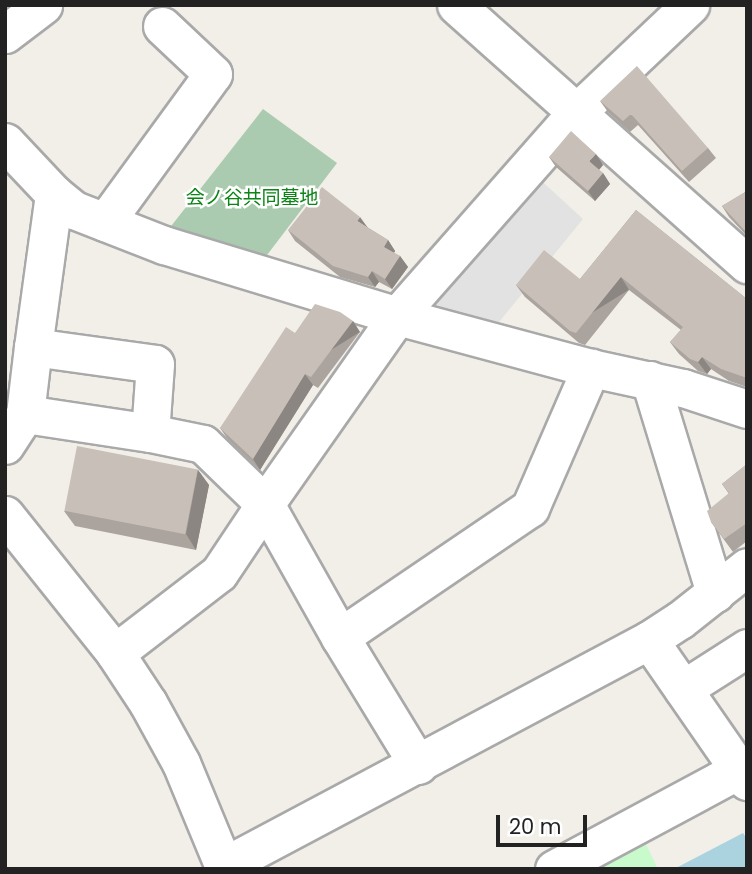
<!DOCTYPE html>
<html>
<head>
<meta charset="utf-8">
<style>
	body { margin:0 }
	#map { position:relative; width:752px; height:874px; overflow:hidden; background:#f2efe9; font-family:Poppins,"Noto Sans JP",sans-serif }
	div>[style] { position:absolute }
	.cemetery>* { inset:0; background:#aacbaf }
	.park>* { inset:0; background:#c8facc }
	.parking>* { inset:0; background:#e2e2e2 }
	.water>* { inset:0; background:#aad3df }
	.roads { filter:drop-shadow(2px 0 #a9a9a9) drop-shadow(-2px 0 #a9a9a9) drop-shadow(0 2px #a9a9a9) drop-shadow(0 -2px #a9a9a9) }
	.minor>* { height:37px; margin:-18.5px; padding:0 18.5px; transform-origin:18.5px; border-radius:18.5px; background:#fff }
	.wall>* { inset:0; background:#aba49e }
	.shaded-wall>* { inset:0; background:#8b8681; transform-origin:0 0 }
	.building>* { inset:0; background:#c7bfb8; transform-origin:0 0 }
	span { translate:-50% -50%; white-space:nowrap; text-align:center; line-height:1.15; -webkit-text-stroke:5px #fff; paint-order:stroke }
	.park-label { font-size:19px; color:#0c8416 }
	.frame { position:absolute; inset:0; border:7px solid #222; pointer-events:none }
	.scale { position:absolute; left:496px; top:815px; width:91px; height:32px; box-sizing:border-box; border:4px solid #222; border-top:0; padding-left:9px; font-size:21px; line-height:24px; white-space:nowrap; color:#222; -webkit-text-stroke:5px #fff; paint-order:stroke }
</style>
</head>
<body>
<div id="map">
	<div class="cemetery">
		<i style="clip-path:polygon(263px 109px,337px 163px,264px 259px,168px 230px)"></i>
	</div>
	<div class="park">
		<i style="clip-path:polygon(644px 840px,658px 869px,588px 869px)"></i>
	</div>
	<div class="parking">
		<i style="clip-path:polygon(534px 174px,583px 219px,495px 327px,426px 307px)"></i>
	</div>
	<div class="water">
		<i style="clip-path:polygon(743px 833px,747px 839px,747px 869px,674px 869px)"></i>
	</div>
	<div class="roads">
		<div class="minor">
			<i style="left:456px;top:5px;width:390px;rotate:41.7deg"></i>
			<i style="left:5px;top:34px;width:48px;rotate:-37.3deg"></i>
			<i style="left:5px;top:142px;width:71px;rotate:46.7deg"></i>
			<i style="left:54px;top:194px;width:26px;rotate:39deg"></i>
			<i style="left:74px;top:210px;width:97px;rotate:21.3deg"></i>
			<i style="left:164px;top:245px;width:244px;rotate:16.9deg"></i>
			<i style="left:397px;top:316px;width:201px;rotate:15deg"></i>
			<i style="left:591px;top:368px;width:94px;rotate:12.3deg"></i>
			<i style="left:683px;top:388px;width:67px;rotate:18.2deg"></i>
			<i style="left:54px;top:194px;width:154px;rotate:97.8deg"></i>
			<i style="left:33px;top:347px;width:123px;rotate:7.9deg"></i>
			<i style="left:155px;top:364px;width:69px;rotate:94.1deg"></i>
			<i style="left:150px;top:433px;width:54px;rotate:11.7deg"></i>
			<i style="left:203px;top:444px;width:86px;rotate:44.1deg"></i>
			<i style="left:265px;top:504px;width:230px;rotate:-54.9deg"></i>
			<i style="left:397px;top:316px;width:272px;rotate:-48.6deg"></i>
			<i style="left:577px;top:112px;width:156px;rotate:-43.4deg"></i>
			<i style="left:105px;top:222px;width:183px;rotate:-53.9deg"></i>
			<i style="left:213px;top:74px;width:70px;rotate:-136.7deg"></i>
			<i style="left:650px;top:380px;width:223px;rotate:73deg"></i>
			<i style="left:25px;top:414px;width:126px;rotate:8.6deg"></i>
			<i style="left:5px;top:445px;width:37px;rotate:-57deg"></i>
			<i style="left:25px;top:414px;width:67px;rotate:-83.2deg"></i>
			<i style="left:5px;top:515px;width:176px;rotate:51.4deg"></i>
			<i style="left:115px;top:653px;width:60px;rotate:56.6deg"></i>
			<i style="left:148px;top:703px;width:68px;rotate:61.2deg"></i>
			<i style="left:181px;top:763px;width:115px;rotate:67.5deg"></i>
			<i style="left:340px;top:637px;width:230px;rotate:-34.2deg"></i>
			<i style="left:530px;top:508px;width:153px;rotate:-66.5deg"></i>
			<i style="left:649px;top:640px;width:158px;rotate:55.3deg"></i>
			<i style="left:115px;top:653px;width:131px;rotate:-37.6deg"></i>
			<i style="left:219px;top:573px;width:83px;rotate:-56.3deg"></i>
			<i style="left:265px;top:504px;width:153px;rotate:60.6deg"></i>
			<i style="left:340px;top:637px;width:150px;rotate:58.6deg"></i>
			<i style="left:683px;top:689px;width:76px;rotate:-32.6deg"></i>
			<i style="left:224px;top:866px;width:481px;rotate:-28deg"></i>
			<i style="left:649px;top:640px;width:37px;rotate:-33deg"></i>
			<i style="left:680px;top:620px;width:85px;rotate:-38.3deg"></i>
			<i style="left:554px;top:869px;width:210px;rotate:-28.2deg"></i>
			<i style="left:739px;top:770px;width:14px;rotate:54deg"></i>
		</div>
	</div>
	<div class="wall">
		<i style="clip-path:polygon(600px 101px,708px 148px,716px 158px,689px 182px,638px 125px,630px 132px,608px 112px)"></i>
		<i style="clip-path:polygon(549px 157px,603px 165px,599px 170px,603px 173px,610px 184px,595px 201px,556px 167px)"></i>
		<i style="clip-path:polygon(747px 191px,747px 236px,729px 217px,722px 206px)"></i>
		<i style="clip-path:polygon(636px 210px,747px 299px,747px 387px,729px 381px,711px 369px,707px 374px,698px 371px,679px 354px,670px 342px,681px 330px,629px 290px,585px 345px,579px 343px,525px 297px,516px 285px,580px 279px)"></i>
		<i style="clip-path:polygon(367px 227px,388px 240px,395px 251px,394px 253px,400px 256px,408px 267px,392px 289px,379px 282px,375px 287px,340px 277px,295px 241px,288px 230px)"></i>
		<i style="clip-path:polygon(353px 321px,360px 332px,318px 388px,313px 385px,260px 470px,227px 438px,220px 428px,295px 333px)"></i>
		<i style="clip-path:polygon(747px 464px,747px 541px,733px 552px,711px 522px,729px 494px,722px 484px)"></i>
		<i style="clip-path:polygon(198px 470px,209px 485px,196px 550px,75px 526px,64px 511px)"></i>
	</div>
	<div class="shaded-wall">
		<i style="clip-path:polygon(596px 154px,603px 165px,597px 172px,589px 161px)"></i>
		<i style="clip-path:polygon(603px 173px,610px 184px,595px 201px,588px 191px)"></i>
		<i style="clip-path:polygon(360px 217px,368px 228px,357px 221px)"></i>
		<i style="clip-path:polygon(388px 240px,395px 251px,391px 258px,384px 247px)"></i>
		<i style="clip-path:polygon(400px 256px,408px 267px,392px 289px,385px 279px)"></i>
		<i style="clip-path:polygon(372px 271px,379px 282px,375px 287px,368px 277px)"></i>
		<i style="left:621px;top:277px;width:15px;height:72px;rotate:58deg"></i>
		<i style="left:353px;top:321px;width:13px;height:70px;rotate:58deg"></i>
		<i style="clip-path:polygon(702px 357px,711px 369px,707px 374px,698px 362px)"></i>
		<i style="clip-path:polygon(305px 374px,313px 385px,260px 470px,253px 459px)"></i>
		<i style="clip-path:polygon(198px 470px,209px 485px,196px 550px,186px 534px)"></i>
	</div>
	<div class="building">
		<i style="clip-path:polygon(637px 66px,708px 148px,682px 171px,631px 114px,623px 121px,600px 101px)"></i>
		<i style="clip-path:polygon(571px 131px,596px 154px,589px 161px,603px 173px,588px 191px,549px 157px)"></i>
		<i style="clip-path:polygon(322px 187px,360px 217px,357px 221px,388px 240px,384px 247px,400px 256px,385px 279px,372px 271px,368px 277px,333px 266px,288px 230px)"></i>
		<i style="clip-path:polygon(747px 191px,747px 233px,722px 206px)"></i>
		<i style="clip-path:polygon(636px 210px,747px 299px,747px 378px,721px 369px,702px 357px,698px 362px,690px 359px,670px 342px,683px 327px,621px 277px,576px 333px,570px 331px,516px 285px,544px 250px,580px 279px)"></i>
		<i style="clip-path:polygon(315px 304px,340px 312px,353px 321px,311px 377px,305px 374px,253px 459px,220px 428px,286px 327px,295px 333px)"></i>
		<i style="left:77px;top:446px;width:123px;height:66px;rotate:11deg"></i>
		<i style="clip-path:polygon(747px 464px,747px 517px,745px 518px,747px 520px,747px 523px,724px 539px,711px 522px,707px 511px,729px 493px,722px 484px)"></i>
	</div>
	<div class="park-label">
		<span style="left:252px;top:198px">会ノ谷共同墓地</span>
	</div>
	<div class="frame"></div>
	<div class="scale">20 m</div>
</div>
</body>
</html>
